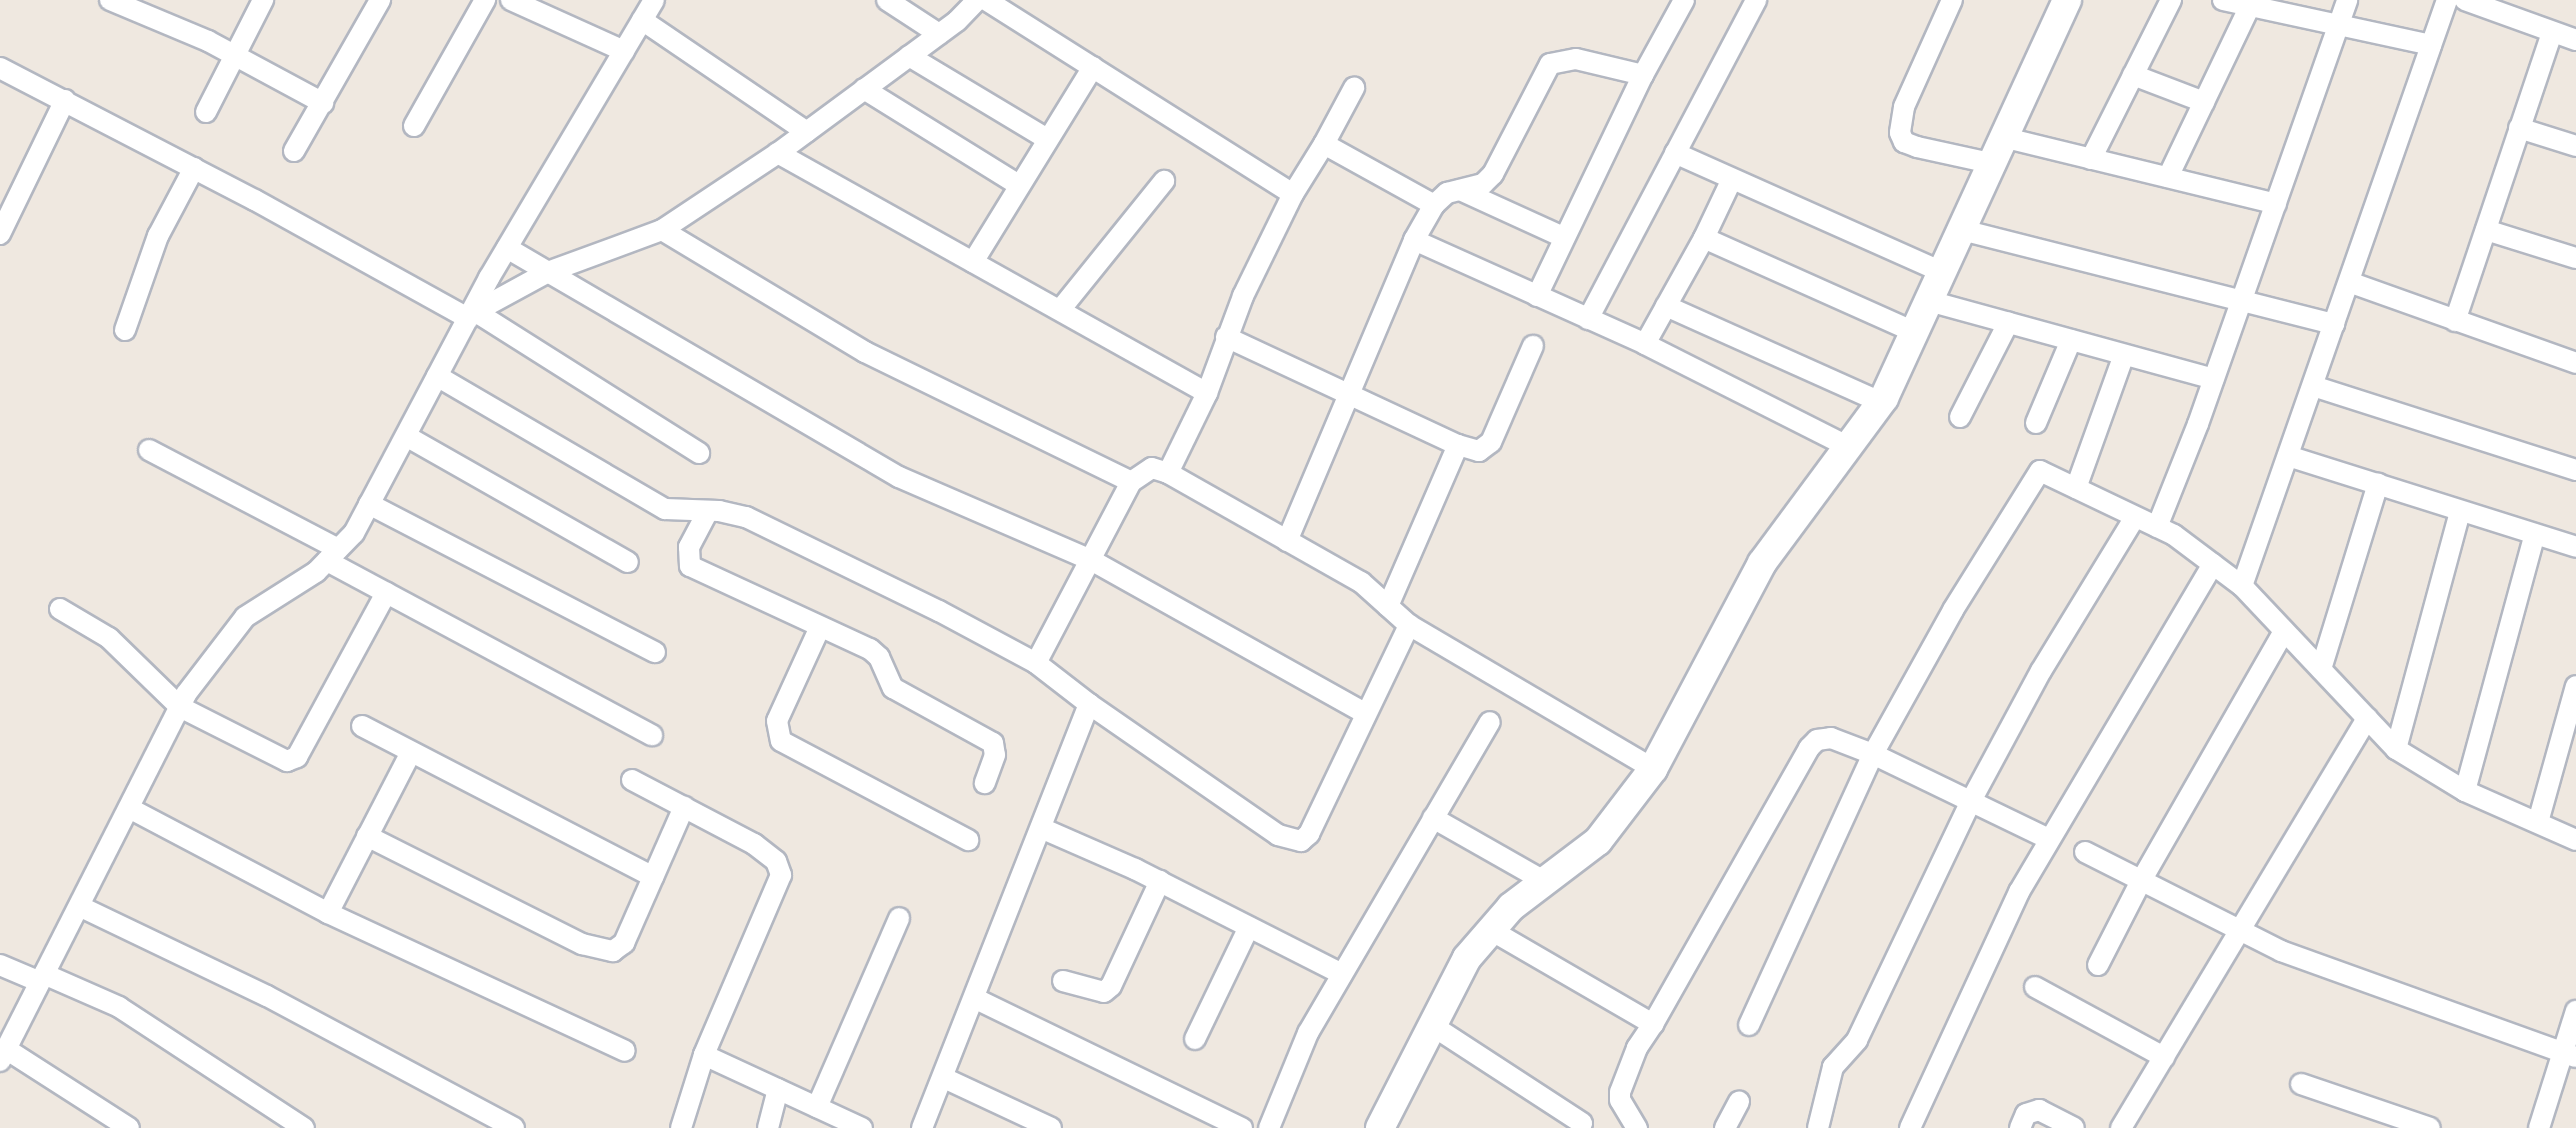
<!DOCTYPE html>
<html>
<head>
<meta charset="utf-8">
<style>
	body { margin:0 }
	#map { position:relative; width:2576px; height:1128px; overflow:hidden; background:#efe8e0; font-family:Figtree,sans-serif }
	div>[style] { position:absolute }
	.roads { filter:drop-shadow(2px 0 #b3b7c1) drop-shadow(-2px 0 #b3b7c1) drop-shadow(0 2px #b3b7c1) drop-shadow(0 -2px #b3b7c1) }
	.street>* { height:20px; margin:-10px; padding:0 10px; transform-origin:10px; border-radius:10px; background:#fff }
	.secondary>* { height:28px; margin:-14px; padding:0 14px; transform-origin:14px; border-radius:14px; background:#fff }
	span { translate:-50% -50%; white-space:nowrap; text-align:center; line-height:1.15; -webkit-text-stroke:8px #fff; paint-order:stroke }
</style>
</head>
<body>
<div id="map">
	<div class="roads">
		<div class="street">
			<i style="left:110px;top:0;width:106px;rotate:22.7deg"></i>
			<i style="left:208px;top:41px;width:131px;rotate:28.3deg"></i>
			<i style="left:511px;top:0;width:124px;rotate:24.3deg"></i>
			<i style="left:887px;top:0;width:62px;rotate:33.2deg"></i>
			<i style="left:986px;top:0;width:363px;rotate:32.3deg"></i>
			<i style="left:1293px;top:194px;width:59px;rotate:-58.2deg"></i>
			<i style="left:1324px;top:144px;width:126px;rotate:29deg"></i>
			<i style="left:1434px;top:205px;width:40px;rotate:119.7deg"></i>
			<i style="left:1414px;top:240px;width:253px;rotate:24.2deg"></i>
			<i style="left:1645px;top:344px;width:121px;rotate:-60.9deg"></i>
			<i style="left:1704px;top:238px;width:230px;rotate:24.1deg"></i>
			<i style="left:1952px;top:0;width:117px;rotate:114.2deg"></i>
			<i style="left:1904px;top:107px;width:26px;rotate:99deg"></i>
			<i style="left:1900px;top:133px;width:10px;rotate:66deg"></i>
			<i style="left:1904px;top:142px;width:14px;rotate:21deg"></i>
			<i style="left:1917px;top:147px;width:75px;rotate:12.4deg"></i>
			<i style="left:2223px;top:0;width:213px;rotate:12.2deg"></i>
			<i style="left:2465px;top:0;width:118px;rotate:19.8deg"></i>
			<i style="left:642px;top:20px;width:199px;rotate:34.2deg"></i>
			<i style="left:909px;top:56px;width:161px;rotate:31deg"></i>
			<i style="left:0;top:68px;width:287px;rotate:27.4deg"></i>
			<i style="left:255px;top:200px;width:244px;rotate:29deg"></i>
			<i style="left:2133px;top:75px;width:76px;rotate:20.8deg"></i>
			<i style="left:864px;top:89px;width:182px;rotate:31.8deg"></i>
			<i style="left:206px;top:112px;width:126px;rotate:-63deg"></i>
			<i style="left:414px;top:126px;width:145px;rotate:-60.6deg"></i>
			<i style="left:2519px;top:128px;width:60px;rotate:17.5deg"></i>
			<i style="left:2002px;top:137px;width:282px;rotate:13.7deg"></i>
			<i style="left:1324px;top:144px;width:64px;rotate:-61.8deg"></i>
			<i style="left:294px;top:151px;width:174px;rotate:-60.3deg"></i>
			<i style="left:1675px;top:153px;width:292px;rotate:24deg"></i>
			<i style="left:2091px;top:159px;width:178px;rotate:-63.3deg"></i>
			<i style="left:2168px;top:177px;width:190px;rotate:-64.4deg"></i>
			<i style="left:1460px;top:190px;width:113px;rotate:24.5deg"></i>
			<i style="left:1434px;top:205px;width:18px;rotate:-43deg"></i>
			<i style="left:1447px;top:193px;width:37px;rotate:-14deg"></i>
			<i style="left:1483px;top:184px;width:14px;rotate:-45deg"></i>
			<i style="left:1493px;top:174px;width:124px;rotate:-62.6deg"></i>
			<i style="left:1550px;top:64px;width:26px;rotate:-11deg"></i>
			<i style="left:1576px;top:59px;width:69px;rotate:13.4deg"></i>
			<i style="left:1643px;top:75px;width:85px;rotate:-61.3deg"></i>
			<i style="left:662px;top:230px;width:139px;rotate:-33.6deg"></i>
			<i style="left:1962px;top:230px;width:384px;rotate:14.2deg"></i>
			<i style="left:2486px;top:230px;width:94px;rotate:17.3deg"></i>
			<i style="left:0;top:234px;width:149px;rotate:-64.1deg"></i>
			<i style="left:1704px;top:238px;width:65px;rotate:-64.6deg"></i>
			<i style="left:507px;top:248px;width:454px;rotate:30.3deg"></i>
			<i style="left:899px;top:477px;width:209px;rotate:23.4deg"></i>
			<i style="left:1091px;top:560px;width:315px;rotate:29.2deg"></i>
			<i style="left:973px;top:262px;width:229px;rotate:-58.4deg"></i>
			<i style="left:2349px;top:282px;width:241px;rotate:19.6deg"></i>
			<i style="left:1537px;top:296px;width:245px;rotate:-64.4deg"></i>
			<i style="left:1929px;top:301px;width:295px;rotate:15.3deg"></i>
			<i style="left:1666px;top:306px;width:235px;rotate:24.1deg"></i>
			<i style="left:1060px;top:310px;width:166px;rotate:-51.1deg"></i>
			<i style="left:476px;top:312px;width:264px;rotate:32.3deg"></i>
			<i style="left:471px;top:314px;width:88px;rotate:-28.6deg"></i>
			<i style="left:548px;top:272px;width:121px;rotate:-20.2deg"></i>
			<i style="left:662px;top:230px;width:237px;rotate:31deg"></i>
			<i style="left:865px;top:352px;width:296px;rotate:26deg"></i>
			<i style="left:1588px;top:319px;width:361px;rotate:-62.2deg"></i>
			<i style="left:2455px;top:321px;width:304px;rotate:-71.4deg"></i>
			<i style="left:125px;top:330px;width:100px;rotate:-70.7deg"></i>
			<i style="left:158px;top:236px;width:77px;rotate:-62.1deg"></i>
			<i style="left:1226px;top:337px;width:256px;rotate:25deg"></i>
			<i style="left:1458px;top:445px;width:176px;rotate:113.5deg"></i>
			<i style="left:1645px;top:344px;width:229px;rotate:26.8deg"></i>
			<i style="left:437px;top:376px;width:264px;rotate:30.3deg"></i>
			<i style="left:665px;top:509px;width:54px;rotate:2.1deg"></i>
			<i style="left:719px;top:511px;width:28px;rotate:13deg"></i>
			<i style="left:746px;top:517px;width:215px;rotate:26deg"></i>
			<i style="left:939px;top:611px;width:110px;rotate:28.2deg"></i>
			<i style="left:2313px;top:386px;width:276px;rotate:17.7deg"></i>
			<i style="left:1207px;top:393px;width:103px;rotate:-69.6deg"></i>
			<i style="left:1243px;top:296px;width:114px;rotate:-63.9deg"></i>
			<i style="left:1960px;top:417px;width:106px;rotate:-62.9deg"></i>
			<i style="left:2036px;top:423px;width:90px;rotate:-67.1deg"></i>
			<i style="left:406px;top:436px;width:255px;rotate:29.6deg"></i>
			<i style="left:1458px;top:445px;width:22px;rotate:16deg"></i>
			<i style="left:1479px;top:451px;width:15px;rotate:-37deg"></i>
			<i style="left:1491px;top:442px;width:105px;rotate:-66.4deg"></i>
			<i style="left:149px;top:450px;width:213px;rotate:27.6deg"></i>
			<i style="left:2288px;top:456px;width:302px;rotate:17.5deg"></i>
			<i style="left:1168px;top:473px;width:222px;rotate:29.5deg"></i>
			<i style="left:1361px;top:582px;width:64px;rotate:41.9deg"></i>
			<i style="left:1409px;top:625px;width:283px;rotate:30.5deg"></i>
			<i style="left:2076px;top:488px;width:141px;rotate:-70.2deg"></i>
			<i style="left:369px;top:504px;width:322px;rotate:27.4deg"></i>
			<i style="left:708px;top:511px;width:41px;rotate:117.8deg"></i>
			<i style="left:689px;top:547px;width:19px;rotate:87deg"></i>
			<i style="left:690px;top:566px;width:198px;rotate:24.8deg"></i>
			<i style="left:870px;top:649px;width:12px;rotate:42deg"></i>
			<i style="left:879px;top:657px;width:34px;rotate:66deg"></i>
			<i style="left:893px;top:688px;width:114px;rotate:28.8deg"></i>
			<i style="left:993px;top:743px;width:12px;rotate:81deg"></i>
			<i style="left:995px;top:755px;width:30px;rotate:110deg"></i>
			<i style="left:2157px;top:527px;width:111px;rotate:-68.3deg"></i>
			<i style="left:2198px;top:424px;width:449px;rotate:-70.6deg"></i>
			<i style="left:1287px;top:541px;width:327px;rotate:-67.1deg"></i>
			<i style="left:327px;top:561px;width:369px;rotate:28.2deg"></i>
			<i style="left:2242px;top:586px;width:621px;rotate:-70.72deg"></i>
			<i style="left:60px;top:609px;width:57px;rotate:30.6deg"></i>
			<i style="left:109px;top:638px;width:99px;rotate:44.2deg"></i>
			<i style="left:180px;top:707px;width:120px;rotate:26.8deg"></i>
			<i style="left:287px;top:761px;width:11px;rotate:-22deg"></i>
			<i style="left:297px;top:757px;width:187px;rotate:-61.5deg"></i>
			<i style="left:820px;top:627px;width:103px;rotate:114.6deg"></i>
			<i style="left:777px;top:721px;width:20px;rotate:79deg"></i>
			<i style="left:781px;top:741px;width:212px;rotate:27.9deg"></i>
			<i style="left:2321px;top:669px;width:194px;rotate:-72.9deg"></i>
			<i style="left:1089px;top:704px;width:230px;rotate:34.7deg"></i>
			<i style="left:1278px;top:835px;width:24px;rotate:15deg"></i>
			<i style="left:1301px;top:841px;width:11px;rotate:-41deg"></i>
			<i style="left:1309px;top:834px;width:232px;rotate:-64.4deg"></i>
			<i style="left:362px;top:726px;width:328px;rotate:27.4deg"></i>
			<i style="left:2396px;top:749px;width:246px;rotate:-74.9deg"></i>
			<i style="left:632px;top:780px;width:138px;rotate:27.7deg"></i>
			<i style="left:754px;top:844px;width:28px;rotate:38deg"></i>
			<i style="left:776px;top:861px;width:15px;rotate:70deg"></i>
			<i style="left:781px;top:875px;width:196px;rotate:113.2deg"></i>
			<i style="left:2465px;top:791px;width:266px;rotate:-74.8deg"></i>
			<i style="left:129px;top:808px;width:225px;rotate:27.8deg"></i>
			<i style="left:328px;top:913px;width:327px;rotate:24.9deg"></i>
			<i style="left:1433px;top:818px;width:128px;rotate:29.6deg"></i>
			<i style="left:2538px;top:822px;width:141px;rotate:-74.4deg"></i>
			<i style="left:1041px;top:828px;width:103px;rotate:23.6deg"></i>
			<i style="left:1135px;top:869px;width:232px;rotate:26.9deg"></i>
			<i style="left:367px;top:836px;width:241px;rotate:26.7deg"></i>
			<i style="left:582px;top:944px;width:32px;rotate:13deg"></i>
			<i style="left:613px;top:951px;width:14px;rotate:-36deg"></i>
			<i style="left:624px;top:943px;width:149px;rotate:-66.2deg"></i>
			<i style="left:2085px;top:852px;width:220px;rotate:26.8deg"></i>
			<i style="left:2281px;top:951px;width:313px;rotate:19.8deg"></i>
			<i style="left:79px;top:906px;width:208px;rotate:25.6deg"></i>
			<i style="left:267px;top:996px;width:280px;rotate:28.1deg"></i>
			<i style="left:328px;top:913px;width:181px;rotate:-62.7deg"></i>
			<i style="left:1489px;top:929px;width:190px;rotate:30.1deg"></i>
			<i style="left:1653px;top:1024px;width:29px;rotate:124deg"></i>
			<i style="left:1637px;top:1048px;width:47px;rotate:111.1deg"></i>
			<i style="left:1620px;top:1092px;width:8px;rotate:90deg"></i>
			<i style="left:1620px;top:1100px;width:33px;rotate:59deg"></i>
			<i style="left:0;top:965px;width:43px;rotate:23deg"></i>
			<i style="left:2098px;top:965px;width:94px;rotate:-62.9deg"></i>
			<i style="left:2141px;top:881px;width:288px;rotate:-60.2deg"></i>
			<i style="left:44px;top:974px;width:82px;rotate:23.7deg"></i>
			<i style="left:119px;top:1007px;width:221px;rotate:33.2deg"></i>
			<i style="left:1063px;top:981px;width:42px;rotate:15deg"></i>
			<i style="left:1104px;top:992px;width:9px;rotate:-41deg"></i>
			<i style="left:1111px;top:986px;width:116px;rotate:-65deg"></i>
			<i style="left:2035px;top:987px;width:147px;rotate:28.5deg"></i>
			<i style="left:974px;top:998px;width:298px;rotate:25.9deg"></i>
			<i style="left:1653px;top:1024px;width:317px;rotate:-60.5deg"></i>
			<i style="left:1809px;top:748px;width:11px;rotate:-45deg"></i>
			<i style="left:1817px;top:740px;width:14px;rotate:-8deg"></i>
			<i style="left:1831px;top:738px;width:45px;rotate:20.9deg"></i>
			<i style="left:1873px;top:754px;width:165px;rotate:-60.9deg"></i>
			<i style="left:1953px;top:610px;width:164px;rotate:-58deg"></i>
			<i style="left:2040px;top:471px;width:148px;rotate:25.5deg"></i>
			<i style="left:2174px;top:535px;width:85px;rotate:36.9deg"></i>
			<i style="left:2242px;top:586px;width:224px;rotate:46.6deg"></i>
			<i style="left:2396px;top:749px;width:81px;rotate:31.3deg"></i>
			<i style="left:2465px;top:791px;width:121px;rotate:23.8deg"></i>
			<i style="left:1749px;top:1025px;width:298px;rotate:-65.4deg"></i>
			<i style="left:1873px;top:754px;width:195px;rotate:25.8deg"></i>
			<i style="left:1433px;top:1026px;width:178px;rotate:33.1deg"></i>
			<i style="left:1195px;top:1039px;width:124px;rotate:-64.3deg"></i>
			<i style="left:6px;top:1049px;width:146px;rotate:32.7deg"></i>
			<i style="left:0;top:1061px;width:411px;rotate:-63.1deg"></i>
			<i style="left:186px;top:694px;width:97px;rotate:-52.5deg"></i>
			<i style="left:245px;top:617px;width:84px;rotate:-32.4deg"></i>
			<i style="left:316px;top:572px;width:54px;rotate:-45.7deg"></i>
			<i style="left:354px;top:533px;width:289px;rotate:-62.1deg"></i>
			<i style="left:489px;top:278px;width:323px;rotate:-59.3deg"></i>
			<i style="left:944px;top:1078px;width:118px;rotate:25deg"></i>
			<i style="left:2301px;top:1084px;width:136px;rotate:18.8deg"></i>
			<i style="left:817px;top:1107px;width:206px;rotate:-66.5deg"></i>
			<i style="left:681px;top:1128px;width:77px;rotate:-72.5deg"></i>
			<i style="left:704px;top:1055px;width:174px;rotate:24.8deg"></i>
			<i style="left:768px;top:1128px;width:40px;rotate:-75.6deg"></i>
			<i style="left:922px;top:1128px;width:456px;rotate:-68.5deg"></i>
			<i style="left:1089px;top:704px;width:67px;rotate:-142.3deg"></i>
			<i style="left:1036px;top:663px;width:204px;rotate:-62.3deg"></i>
			<i style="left:1131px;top:482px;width:25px;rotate:-34deg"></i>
			<i style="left:1152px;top:468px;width:17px;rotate:17deg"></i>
			<i style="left:1168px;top:473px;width:89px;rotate:-64deg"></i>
			<i style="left:1207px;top:393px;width:492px;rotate:-150.8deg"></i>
			<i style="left:778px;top:153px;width:222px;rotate:-36.4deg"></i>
			<i style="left:957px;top:21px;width:29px;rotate:-46deg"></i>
			<i style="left:1269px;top:1128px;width:103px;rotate:-67.7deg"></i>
			<i style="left:1308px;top:1033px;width:360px;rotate:-59.7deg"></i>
			<i style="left:1725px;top:1128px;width:30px;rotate:-62deg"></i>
			<i style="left:1818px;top:1128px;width:63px;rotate:-76.2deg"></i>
			<i style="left:1833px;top:1067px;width:36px;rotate:-48deg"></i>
			<i style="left:1857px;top:1040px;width:267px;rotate:-64.5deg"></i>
			<i style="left:1972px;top:799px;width:145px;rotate:-61.7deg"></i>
			<i style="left:2041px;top:671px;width:180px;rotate:-58.6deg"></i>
			<i style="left:1910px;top:1128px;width:260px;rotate:-65.2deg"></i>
			<i style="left:2019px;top:892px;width:381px;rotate:-59.4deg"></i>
			<i style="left:2020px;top:1128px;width:15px;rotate:-67deg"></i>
			<i style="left:2026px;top:1114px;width:14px;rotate:-17deg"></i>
			<i style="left:2039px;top:1110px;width:39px;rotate:27deg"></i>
			<i style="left:2121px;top:1128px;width:478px;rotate:-59deg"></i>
			<i style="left:2539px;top:1128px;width:123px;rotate:-72.5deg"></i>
		</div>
		<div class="secondary">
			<i style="left:1380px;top:1128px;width:191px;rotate:-62.9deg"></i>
			<i style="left:1467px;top:958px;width:67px;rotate:-49.2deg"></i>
			<i style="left:1511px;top:907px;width:109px;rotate:-37.2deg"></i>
			<i style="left:1598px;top:841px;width:91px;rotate:-52.6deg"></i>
			<i style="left:1653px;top:769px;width:233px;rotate:-62.1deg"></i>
			<i style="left:1762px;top:563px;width:205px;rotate:-53.5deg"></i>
			<i style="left:1884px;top:398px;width:438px;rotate:-65.3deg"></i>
		</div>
	</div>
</div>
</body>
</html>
